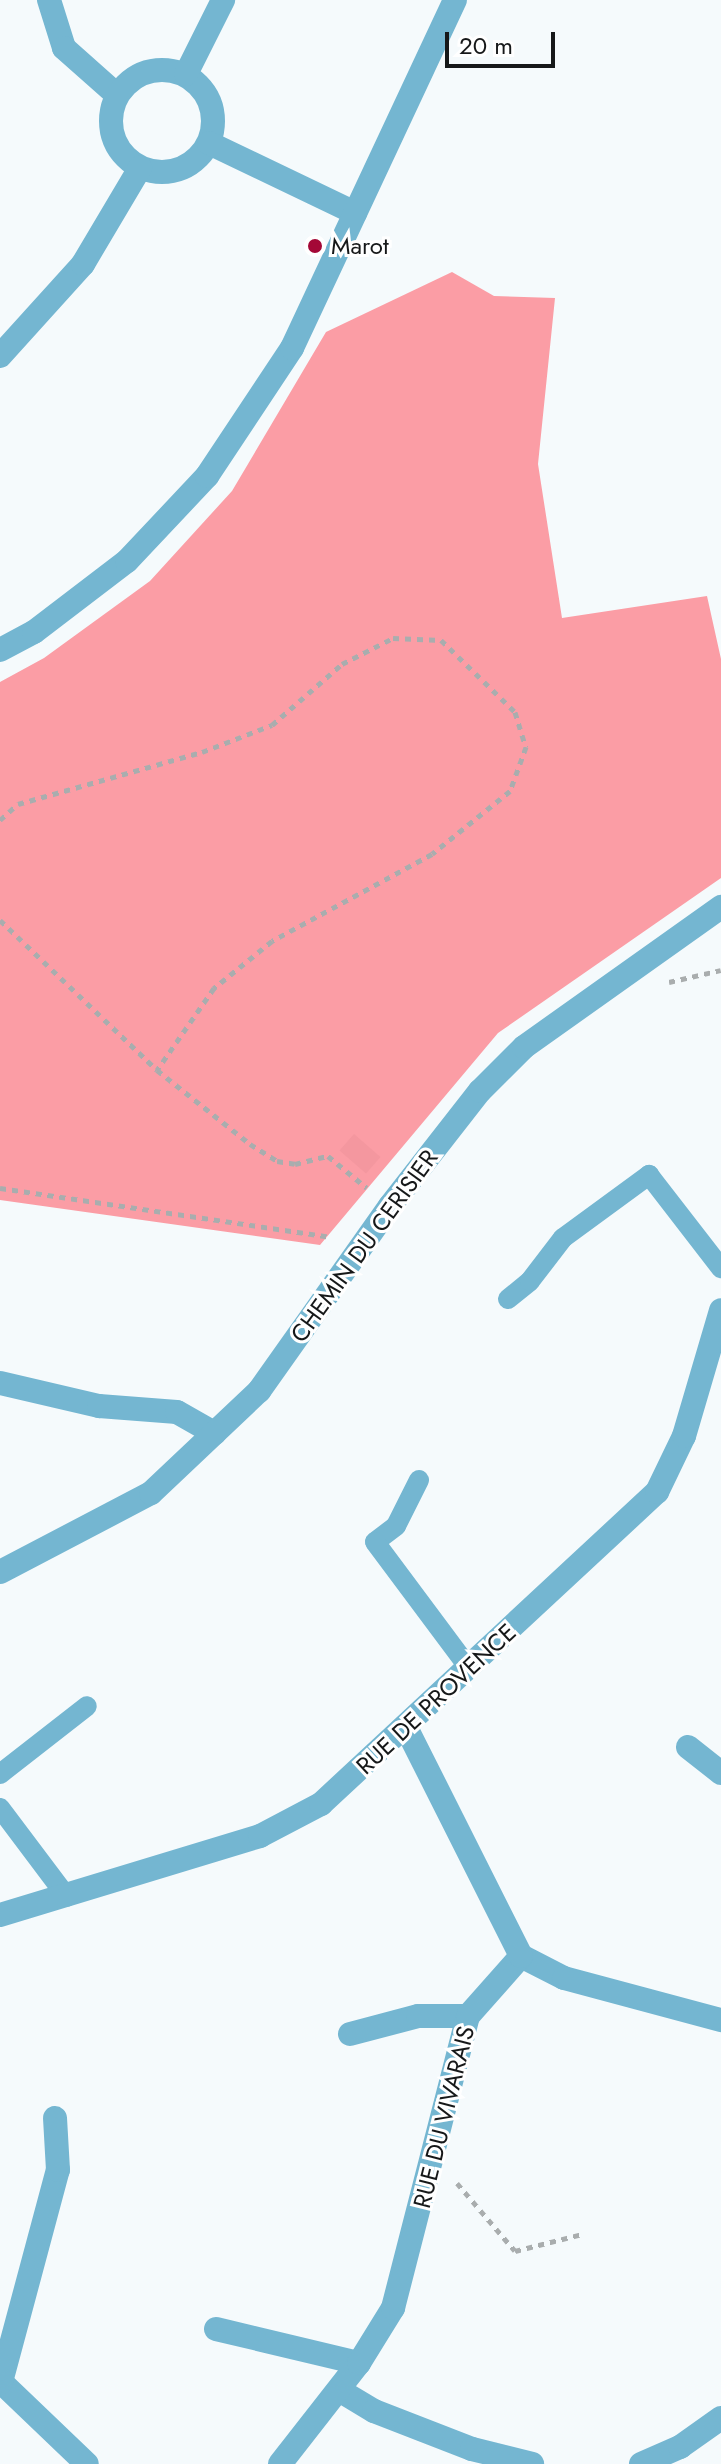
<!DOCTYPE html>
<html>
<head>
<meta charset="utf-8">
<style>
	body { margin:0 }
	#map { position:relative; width:721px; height:2464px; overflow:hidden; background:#f5fafc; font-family:Jost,sans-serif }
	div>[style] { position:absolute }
	.forest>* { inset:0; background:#fb9da5 }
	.water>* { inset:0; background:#f4979f; transform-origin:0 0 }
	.path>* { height:5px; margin-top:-2.5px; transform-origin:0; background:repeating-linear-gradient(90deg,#a9adae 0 6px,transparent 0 12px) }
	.service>* { height:20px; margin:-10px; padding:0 10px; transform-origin:10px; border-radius:10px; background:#74b6d1 }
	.minor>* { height:24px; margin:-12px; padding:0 12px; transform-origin:12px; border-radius:12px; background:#74b6d1 }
	.minor>.ring { margin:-12px; padding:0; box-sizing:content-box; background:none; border:24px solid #74b6d1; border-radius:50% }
	.tertiary>* { height:24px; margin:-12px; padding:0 12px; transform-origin:12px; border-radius:12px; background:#74b6d1 }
	.dots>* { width:22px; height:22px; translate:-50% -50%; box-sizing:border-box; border:4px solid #fff; border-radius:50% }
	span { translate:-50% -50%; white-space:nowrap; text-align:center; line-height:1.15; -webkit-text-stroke:6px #fff; paint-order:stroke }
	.poi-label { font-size:24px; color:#161819 }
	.left { translate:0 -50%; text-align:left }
	.street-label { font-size:24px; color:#161819 }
	.scale { position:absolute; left:445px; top:32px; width:110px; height:36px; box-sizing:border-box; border:4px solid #161819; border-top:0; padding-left:10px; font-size:24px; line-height:28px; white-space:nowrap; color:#161819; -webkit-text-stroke:6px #fff; paint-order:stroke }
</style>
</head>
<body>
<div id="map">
	<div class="forest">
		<i style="clip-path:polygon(452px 272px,494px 296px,555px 298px,538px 464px,562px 618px,707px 596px,721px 659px,721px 878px,498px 1033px,320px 1245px,0 1200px,0 682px,44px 658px,150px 581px,232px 491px,326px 332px)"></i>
	</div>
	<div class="water">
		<i style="left:354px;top:1134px;width:35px;height:22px;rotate:41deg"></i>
	</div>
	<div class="path">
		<i style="left:0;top:820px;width:24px;rotate:-42deg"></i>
		<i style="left:18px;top:804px;width:191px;rotate:-15.8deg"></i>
		<i style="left:202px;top:752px;width:75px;rotate:-21.1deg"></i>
		<i style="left:272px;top:725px;width:93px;rotate:-41.1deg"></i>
		<i style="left:342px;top:664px;width:57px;rotate:-27deg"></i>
		<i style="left:393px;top:638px;width:48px;rotate:2.4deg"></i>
		<i style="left:441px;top:640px;width:103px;rotate:44.2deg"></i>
		<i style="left:515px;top:712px;width:37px;rotate:73deg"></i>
		<i style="left:526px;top:747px;width:47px;rotate:110deg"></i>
		<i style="left:510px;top:791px;width:100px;rotate:141.1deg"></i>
		<i style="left:432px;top:854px;width:182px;rotate:151.5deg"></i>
		<i style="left:272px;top:941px;width:75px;rotate:141deg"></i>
		<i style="left:214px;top:988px;width:100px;rotate:124.8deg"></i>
		<i style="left:0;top:920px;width:217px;rotate:43.7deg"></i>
		<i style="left:157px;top:1070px;width:119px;rotate:38.5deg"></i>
		<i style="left:250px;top:1144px;width:32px;rotate:32deg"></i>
		<i style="left:277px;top:1161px;width:18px;rotate:9deg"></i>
		<i style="left:295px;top:1164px;width:34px;rotate:-14deg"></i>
		<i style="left:328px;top:1156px;width:50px;rotate:39.4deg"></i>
		<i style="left:669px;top:982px;width:53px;rotate:-13deg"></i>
		<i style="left:0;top:1188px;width:335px;rotate:8.4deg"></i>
		<i style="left:457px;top:2183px;width:89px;rotate:49.5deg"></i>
		<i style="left:515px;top:2251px;width:69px;rotate:-14.2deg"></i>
	</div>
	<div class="service">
		<i style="left:508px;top:1299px;width:28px;rotate:-39deg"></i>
		<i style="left:530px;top:1281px;width:54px;rotate:-52.5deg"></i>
		<i style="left:563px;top:1238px;width:107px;rotate:-36.2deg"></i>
		<i style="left:649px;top:1175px;width:118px;rotate:52.3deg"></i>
		<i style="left:419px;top:1480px;width:51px;rotate:116.6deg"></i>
		<i style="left:396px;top:1526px;width:26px;rotate:143deg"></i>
		<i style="left:375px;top:1542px;width:157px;rotate:53.3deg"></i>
		<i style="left:0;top:1774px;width:110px;rotate:-38deg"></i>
		<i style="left:0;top:1808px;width:111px;rotate:53deg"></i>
	</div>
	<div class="minor">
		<i style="left:49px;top:0;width:50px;rotate:72.6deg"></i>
		<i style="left:64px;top:48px;width:71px;rotate:41.6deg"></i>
		<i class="ring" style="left:111px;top:70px;width:78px;height:78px"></i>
		<i style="left:186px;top:74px;width:83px;rotate:-63.4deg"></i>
		<i style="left:209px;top:143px;width:162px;rotate:25.6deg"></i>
		<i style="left:0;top:356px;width:124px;rotate:-47.9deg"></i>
		<i style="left:83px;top:264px;width:112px;rotate:-59.3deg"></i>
		<i style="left:0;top:1383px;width:102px;rotate:13.1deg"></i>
		<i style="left:99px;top:1406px;width:78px;rotate:4.4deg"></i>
		<i style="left:177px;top:1412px;width:43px;rotate:29.6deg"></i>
		<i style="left:0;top:1572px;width:170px;rotate:-27.6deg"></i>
		<i style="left:151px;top:1493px;width:149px;rotate:-43.4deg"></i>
		<i style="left:259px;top:1391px;width:227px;rotate:-54.7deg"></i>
		<i style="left:390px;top:1206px;width:146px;rotate:-52deg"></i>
		<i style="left:480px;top:1091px;width:62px;rotate:-45deg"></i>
		<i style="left:524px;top:1047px;width:242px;rotate:-35.4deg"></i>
		<i style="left:688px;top:1747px;width:42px;rotate:38.2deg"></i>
		<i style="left:0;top:1915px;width:272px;rotate:-16.9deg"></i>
		<i style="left:260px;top:1836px;width:69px;rotate:-27.7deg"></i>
		<i style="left:321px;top:1804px;width:459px;rotate:-42.9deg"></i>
		<i style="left:657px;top:1492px;width:62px;rotate:-64.3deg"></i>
		<i style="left:684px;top:1436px;width:131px;rotate:-73.6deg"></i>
		<i style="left:521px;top:1956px;width:48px;rotate:27.1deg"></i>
		<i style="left:564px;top:1978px;width:163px;rotate:15deg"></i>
		<i style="left:350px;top:2034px;width:70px;rotate:-14.8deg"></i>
		<i style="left:418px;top:2016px;width:50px"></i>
		<i style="left:216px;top:2329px;width:147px;rotate:13.4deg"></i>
		<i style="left:0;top:2381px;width:120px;rotate:43.7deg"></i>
		<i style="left:1px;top:2382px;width:220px;rotate:-75deg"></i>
		<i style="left:58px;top:2170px;width:52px;rotate:-93.3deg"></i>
		<i style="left:339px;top:2390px;width:41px;rotate:31deg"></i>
		<i style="left:374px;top:2411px;width:105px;rotate:21.2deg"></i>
		<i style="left:472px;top:2449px;width:62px;rotate:14deg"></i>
		<i style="left:280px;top:2464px;width:128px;rotate:-52deg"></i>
		<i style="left:359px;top:2363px;width:65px;rotate:-58.3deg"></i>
		<i style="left:393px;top:2308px;width:301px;rotate:-75.6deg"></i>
		<i style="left:468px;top:2016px;width:80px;rotate:-48.5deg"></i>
		<i style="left:521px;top:1956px;width:256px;rotate:-116.7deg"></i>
		<i style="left:641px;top:2464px;width:43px;rotate:-23.6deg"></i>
		<i style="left:680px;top:2447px;width:50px;rotate:-35.3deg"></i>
	</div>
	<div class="tertiary">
		<i style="left:0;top:650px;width:38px;rotate:-28deg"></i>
		<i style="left:34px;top:632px;width:117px;rotate:-37.4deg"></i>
		<i style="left:127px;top:561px;width:117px;rotate:-46.7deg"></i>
		<i style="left:207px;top:476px;width:154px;rotate:-56.4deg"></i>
		<i style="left:292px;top:348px;width:384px;rotate:-64.9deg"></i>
	</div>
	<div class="dots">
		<i style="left:315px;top:246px;background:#a40837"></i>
	</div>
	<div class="poi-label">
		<span class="left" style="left:331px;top:246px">Marot</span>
	</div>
	<div class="street-label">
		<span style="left:364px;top:1246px;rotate:-54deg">CHEMIN DU CERISIER</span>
		<span style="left:436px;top:1699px;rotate:-43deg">RUE DE PROVENCE</span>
		<span style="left:444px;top:2117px;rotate:-76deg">RUE DU VIVARAIS</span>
	</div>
	<div class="scale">20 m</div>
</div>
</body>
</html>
